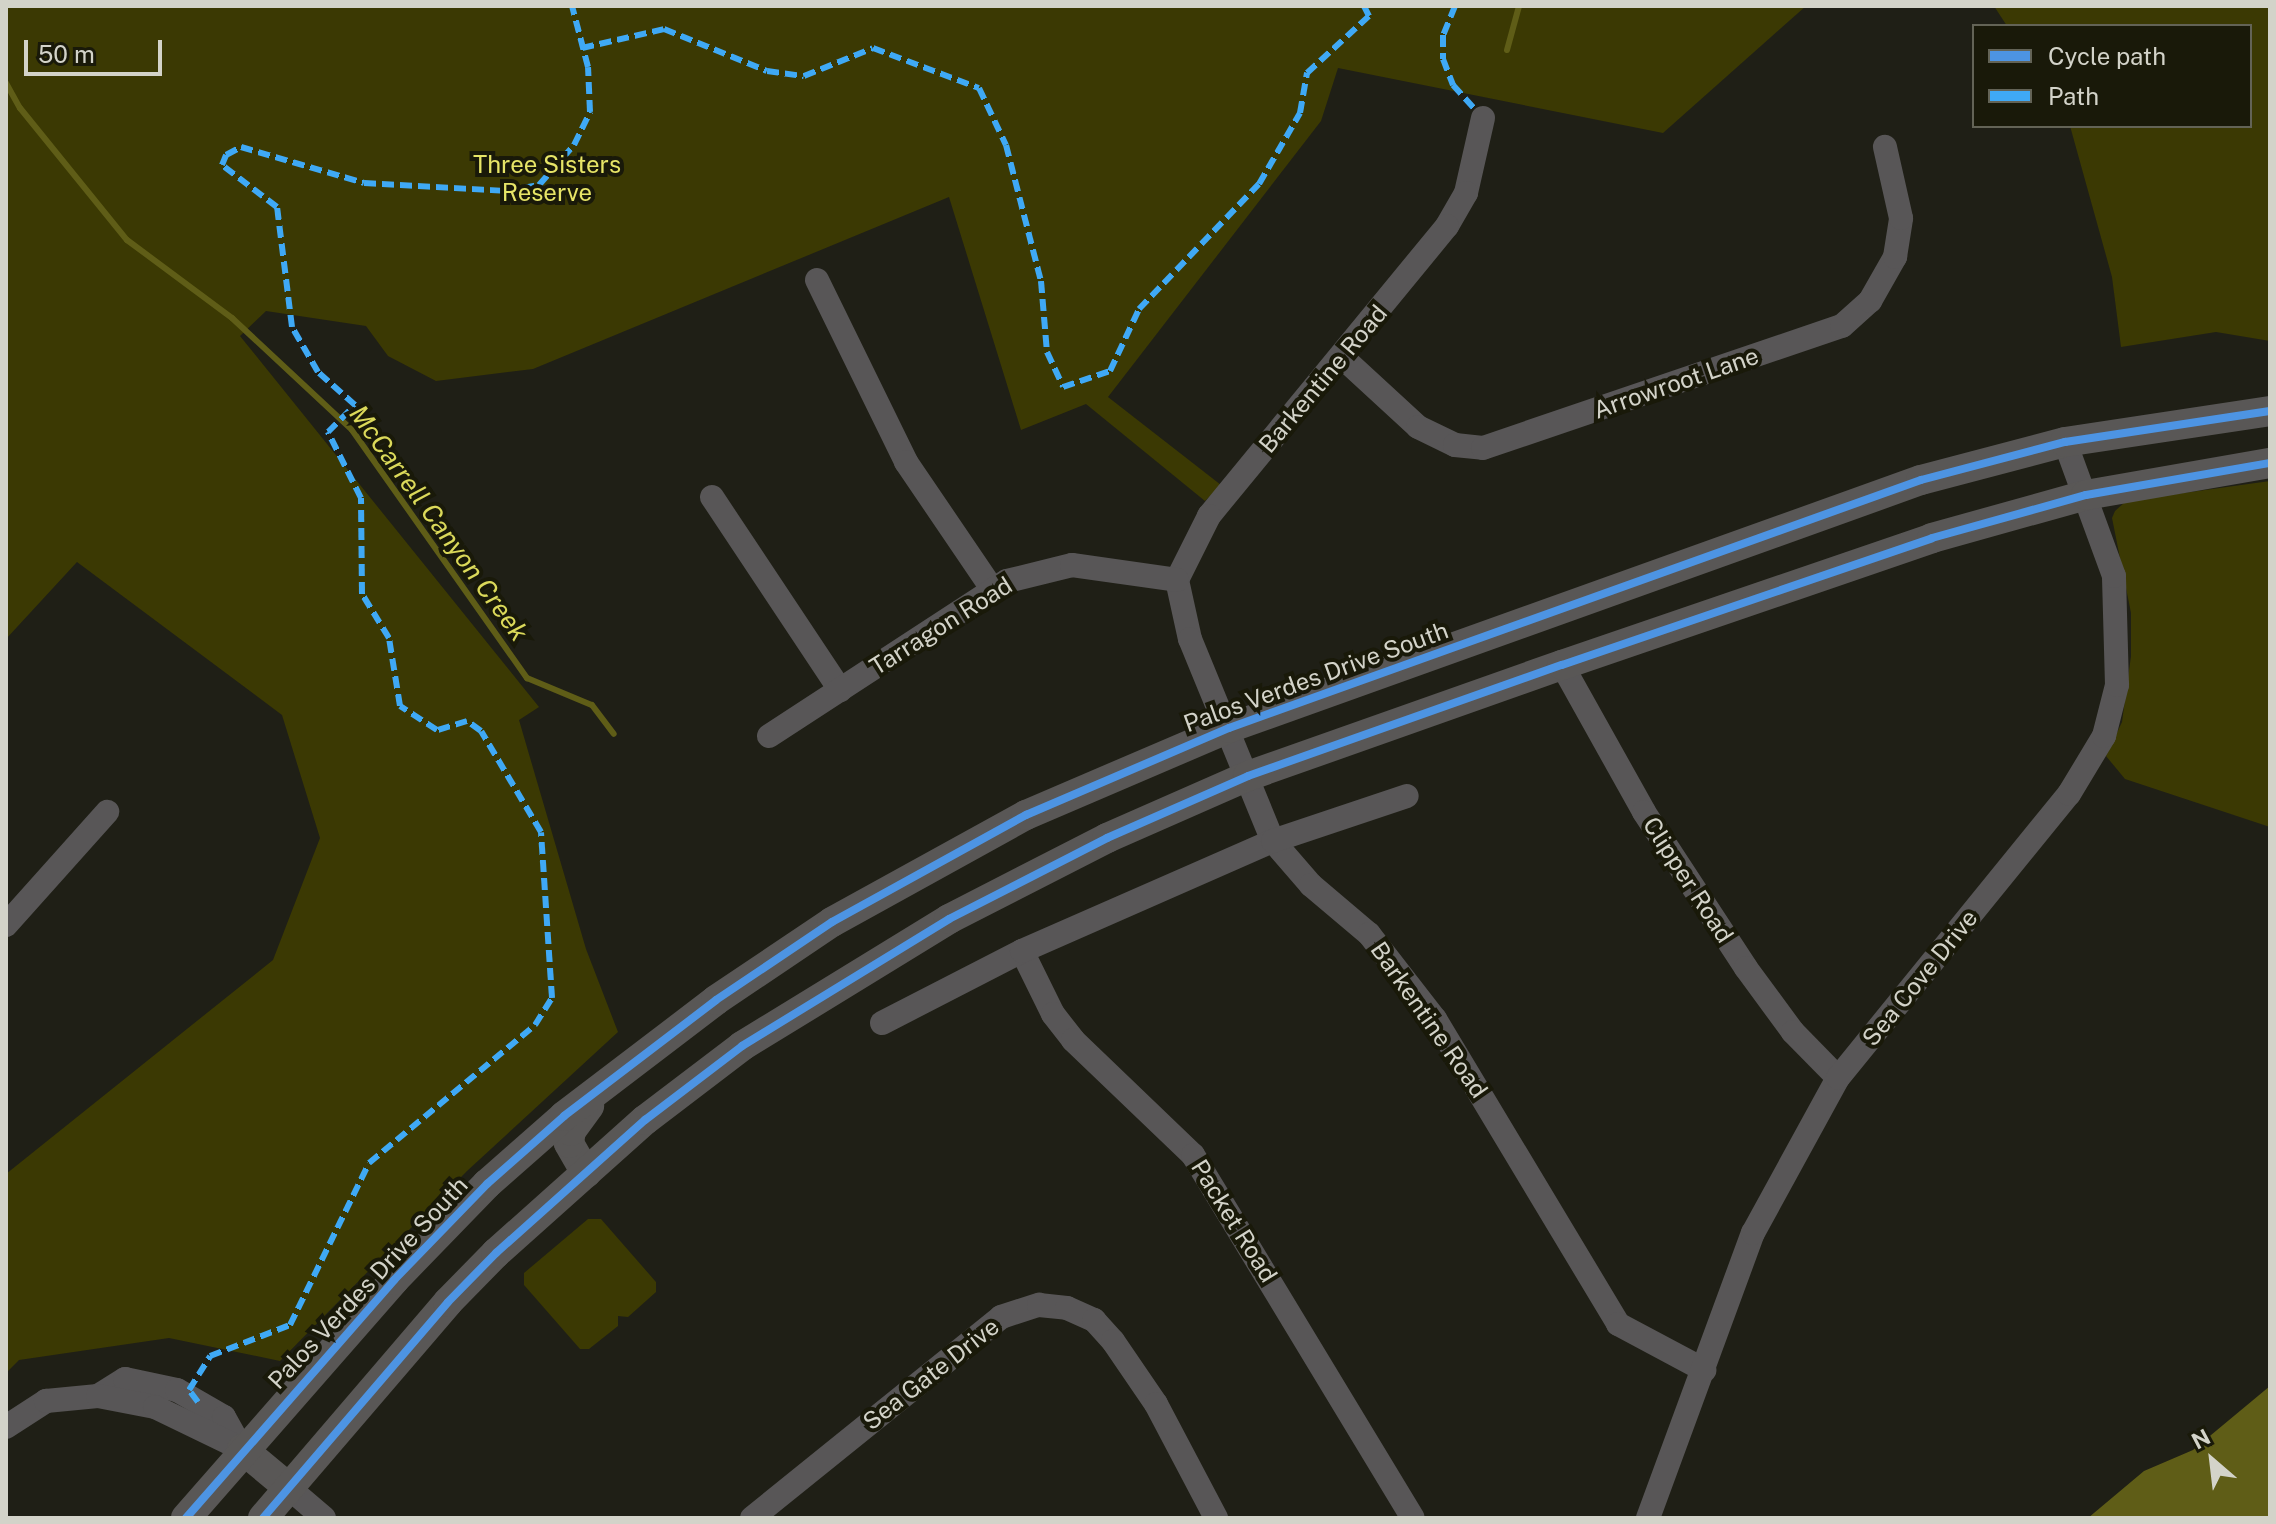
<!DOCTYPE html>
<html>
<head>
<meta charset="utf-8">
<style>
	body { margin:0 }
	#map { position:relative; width:2276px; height:1524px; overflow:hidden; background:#1f1f16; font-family:"Public Sans",sans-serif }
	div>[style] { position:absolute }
	.green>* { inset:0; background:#3b3903 }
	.water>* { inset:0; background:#5f5d17 }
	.stream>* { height:6px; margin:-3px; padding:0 3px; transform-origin:3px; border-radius:3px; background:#5f5d17 }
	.minor>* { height:24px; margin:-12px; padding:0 12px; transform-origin:12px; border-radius:12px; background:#585657 }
	.major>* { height:30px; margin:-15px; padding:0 15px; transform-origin:15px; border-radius:15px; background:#595756 }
	.quiet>* { height:6px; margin-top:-3px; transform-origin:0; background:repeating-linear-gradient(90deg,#3fa9f5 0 12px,transparent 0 18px) }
	.cycleway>* { height:8px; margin:-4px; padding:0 4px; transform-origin:4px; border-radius:4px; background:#4d94e3 }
	span { translate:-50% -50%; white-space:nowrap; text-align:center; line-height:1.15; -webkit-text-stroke:8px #191909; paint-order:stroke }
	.park-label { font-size:24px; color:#e7e567 }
	.street-label { font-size:24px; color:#d3d3c9 }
	.water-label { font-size:26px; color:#dbd95a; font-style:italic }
	.frame { position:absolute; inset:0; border:8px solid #d3d3c9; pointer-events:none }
	.legend { position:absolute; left:1972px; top:24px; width:280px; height:104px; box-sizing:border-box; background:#191909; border:2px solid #636356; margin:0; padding:10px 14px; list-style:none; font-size:24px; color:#d3d3c9 }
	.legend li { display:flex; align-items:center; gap:16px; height:40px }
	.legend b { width:40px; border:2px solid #636356 }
	.north { position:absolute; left:2172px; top:1420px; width:80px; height:80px; -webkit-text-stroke:6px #191909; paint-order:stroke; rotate:332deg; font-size:22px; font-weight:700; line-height:32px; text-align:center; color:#d3d3c9 }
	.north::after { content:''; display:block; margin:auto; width:28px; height:36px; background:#d3d3c9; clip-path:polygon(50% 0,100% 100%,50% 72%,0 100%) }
	.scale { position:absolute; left:24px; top:40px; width:138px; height:36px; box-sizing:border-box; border:4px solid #d3d3c9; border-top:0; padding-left:10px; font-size:24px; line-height:28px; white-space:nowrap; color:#d3d3c9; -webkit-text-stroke:6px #191909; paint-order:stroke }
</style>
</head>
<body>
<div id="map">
	<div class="green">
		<i style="clip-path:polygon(6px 6px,1806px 6px,1663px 133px,1338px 68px,1321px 121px,1108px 397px,1221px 485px,1205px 501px,1086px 404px,1021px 430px,949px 197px,533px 369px,436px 381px,388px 356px,366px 326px,266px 311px,240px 336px,539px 707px,519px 720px,586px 949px,618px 1032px,467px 1171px,280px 1361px,169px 1338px,19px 1360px,6px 1373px,6px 1174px,273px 960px,320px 838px,282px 715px,77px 562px,6px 639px)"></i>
		<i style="clip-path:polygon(1994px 6px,2270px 6px,2270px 341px,2216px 332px,2121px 347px,2112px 277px,2070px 126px,2250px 126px,2250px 26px,2007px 26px)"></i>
		<i style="clip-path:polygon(2270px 481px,2270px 827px,2125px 779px,2106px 756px,2122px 722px,2131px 656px,2131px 613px,2112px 518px,2115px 511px,2126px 501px)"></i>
		<i style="clip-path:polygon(588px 1219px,601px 1219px,656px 1282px,656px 1292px,628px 1317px,618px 1316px,618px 1326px,589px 1349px,580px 1349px,524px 1285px,524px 1273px)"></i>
	</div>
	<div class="water">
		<i style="clip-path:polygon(2270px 1386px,2270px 1518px,2088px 1518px,2144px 1471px,2193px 1450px)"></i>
	</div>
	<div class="stream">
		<i style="left:1507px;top:50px;width:46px;rotate:-74.7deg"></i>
		<i style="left:6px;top:83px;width:29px;rotate:61deg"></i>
		<i style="left:20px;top:108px;width:170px;rotate:51deg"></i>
		<i style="left:127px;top:240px;width:131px;rotate:36.6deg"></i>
		<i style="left:232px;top:318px;width:164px;rotate:43deg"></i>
		<i style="left:352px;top:430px;width:304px;rotate:54.8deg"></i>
		<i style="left:527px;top:678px;width:70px;rotate:22.6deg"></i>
		<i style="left:592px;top:705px;width:36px;rotate:53deg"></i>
	</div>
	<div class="minor">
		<i style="left:1483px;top:118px;width:77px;rotate:102.8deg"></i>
		<i style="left:1466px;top:193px;width:38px;rotate:120deg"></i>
		<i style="left:1447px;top:226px;width:375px;rotate:129.4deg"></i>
		<i style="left:1209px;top:516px;width:72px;rotate:116.6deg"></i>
		<i style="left:1177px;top:580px;width:60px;rotate:77.6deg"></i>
		<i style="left:1190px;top:639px;width:218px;rotate:67.7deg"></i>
		<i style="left:1273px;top:841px;width:58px;rotate:49.2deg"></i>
		<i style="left:1311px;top:885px;width:76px;rotate:40.2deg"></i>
		<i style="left:1369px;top:934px;width:108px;rotate:52.2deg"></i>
		<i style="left:1435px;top:1019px;width:356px;rotate:59deg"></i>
		<i style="left:1618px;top:1324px;width:98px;rotate:28.1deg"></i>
		<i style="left:817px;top:280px;width:203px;rotate:63.9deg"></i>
		<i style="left:906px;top:462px;width:155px;rotate:55.8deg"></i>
		<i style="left:1342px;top:357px;width:103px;rotate:42.6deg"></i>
		<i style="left:1418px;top:427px;width:41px;rotate:25.9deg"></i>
		<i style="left:1455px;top:445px;width:28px;rotate:6deg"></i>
		<i style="left:1483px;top:448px;width:379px;rotate:-18.8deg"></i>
		<i style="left:1842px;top:326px;width:38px;rotate:-42deg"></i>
		<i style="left:1870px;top:301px;width:51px;rotate:-60.4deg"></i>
		<i style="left:1895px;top:257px;width:39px;rotate:-81deg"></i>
		<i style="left:1901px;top:218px;width:73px;rotate:-102.7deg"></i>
		<i style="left:712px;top:497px;width:232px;rotate:56.4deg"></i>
		<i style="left:1562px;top:665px;width:168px;rotate:60.8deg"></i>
		<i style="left:1644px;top:812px;width:186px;rotate:56.8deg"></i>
		<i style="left:1746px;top:968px;width:79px;rotate:53.7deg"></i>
		<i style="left:1793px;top:1032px;width:64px;rotate:45.6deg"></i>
		<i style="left:769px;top:736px;width:284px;rotate:-33.1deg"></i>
		<i style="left:1007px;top:581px;width:67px;rotate:-13.8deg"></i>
		<i style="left:1072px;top:565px;width:106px;rotate:8.1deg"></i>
		<i style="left:6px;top:925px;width:152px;rotate:-48.2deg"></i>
		<i style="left:1022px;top:951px;width:70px;rotate:63.8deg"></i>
		<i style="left:1053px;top:1014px;width:33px;rotate:52deg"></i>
		<i style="left:1073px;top:1040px;width:166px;rotate:43.8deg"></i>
		<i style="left:1193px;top:1155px;width:424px;rotate:58.8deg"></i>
		<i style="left:882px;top:1023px;width:157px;rotate:-27.2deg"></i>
		<i style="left:1022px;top:951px;width:274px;rotate:-23.7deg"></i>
		<i style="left:1273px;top:841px;width:141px;rotate:-18.6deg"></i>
		<i style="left:98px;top:1396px;width:32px;rotate:-32deg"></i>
		<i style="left:125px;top:1379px;width:53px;rotate:11.9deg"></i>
		<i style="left:177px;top:1390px;width:54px;rotate:29.9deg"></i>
		<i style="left:224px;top:1417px;width:37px;rotate:61deg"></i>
		<i style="left:6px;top:1427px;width:48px;rotate:-33deg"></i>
		<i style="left:46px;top:1401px;width:52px;rotate:-5.5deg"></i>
		<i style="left:98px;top:1396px;width:58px;rotate:10.9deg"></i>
		<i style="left:155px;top:1407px;width:97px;rotate:25.8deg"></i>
		<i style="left:289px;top:1488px;width:46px;rotate:40.6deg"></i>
		<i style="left:752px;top:1518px;width:320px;rotate:-38.9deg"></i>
		<i style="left:1001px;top:1317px;width:40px;rotate:-18deg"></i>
		<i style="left:1039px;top:1305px;width:28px;rotate:6deg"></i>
		<i style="left:1067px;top:1308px;width:30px;rotate:24deg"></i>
		<i style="left:1094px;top:1320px;width:28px;rotate:48deg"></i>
		<i style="left:1113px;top:1341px;width:76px;rotate:55.7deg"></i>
		<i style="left:1156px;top:1404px;width:129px;rotate:62.2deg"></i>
		<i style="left:1648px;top:1518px;width:304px;rotate:-69.8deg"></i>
		<i style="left:1753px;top:1233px;width:177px;rotate:-61.3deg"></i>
		<i style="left:1838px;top:1078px;width:366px;rotate:-50.9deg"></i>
		<i style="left:2069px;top:794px;width:68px;rotate:-58.9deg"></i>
		<i style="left:2104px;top:736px;width:53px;rotate:-75.7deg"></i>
		<i style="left:2117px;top:685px;width:109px;rotate:-91.6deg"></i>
		<i style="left:2114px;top:576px;width:143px;rotate:-110.1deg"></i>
	</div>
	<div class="major">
		<i style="left:586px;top:1173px;width:34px;rotate:-120deg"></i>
		<i style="left:569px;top:1143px;width:12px;rotate:-81deg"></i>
		<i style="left:571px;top:1131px;width:31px;rotate:-54deg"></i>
		<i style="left:242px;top:1449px;width:61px;rotate:39.7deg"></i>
		<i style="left:186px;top:1518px;width:316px;rotate:-48.8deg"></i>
		<i style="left:394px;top:1280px;width:134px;rotate:-45.9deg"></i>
		<i style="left:487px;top:1184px;width:103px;rotate:-41.4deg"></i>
		<i style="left:564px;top:1116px;width:191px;rotate:-37.3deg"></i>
		<i style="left:716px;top:1000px;width:140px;rotate:-33.9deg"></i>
		<i style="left:832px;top:922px;width:222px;rotate:-28.9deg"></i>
		<i style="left:1026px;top:815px;width:221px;rotate:-23.2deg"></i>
		<i style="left:1229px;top:728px;width:735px;rotate:-19.72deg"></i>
		<i style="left:1921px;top:480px;width:149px;rotate:-14.8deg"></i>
		<i style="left:2065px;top:442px;width:207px;rotate:-8.6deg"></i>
		<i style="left:263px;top:1518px;width:284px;rotate:-49.4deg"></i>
		<i style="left:448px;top:1302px;width:69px;rotate:-45.6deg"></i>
		<i style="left:496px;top:1253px;width:200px;rotate:-41.8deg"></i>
		<i style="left:645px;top:1120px;width:122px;rotate:-37.3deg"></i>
		<i style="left:742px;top:1046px;width:243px;rotate:-31.5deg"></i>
		<i style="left:949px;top:919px;width:178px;rotate:-27.1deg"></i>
		<i style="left:1107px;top:838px;width:154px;rotate:-23.7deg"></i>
		<i style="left:1248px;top:776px;width:333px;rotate:-19.5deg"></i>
		<i style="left:1562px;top:665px;width:391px;rotate:-18.9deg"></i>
		<i style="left:1932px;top:538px;width:160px;rotate:-15.6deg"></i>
		<i style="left:2086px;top:495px;width:187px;rotate:-9.9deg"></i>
	</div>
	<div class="quiet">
		<i style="left:1455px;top:6px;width:31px;rotate:112deg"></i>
		<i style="left:1443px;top:35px;width:24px;rotate:90deg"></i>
		<i style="left:1443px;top:59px;width:28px;rotate:69deg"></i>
		<i style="left:1453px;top:85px;width:31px;rotate:48deg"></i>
		<i style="left:582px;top:48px;width:84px;rotate:-13deg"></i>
		<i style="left:664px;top:29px;width:111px;rotate:22.2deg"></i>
		<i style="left:767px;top:71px;width:37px;rotate:8deg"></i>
		<i style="left:804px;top:76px;width:74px;rotate:-22.1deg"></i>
		<i style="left:873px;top:48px;width:113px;rotate:20.7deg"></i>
		<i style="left:979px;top:88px;width:63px;rotate:64.7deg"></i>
		<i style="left:1006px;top:145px;width:140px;rotate:75.6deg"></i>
		<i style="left:1041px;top:281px;width:71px;rotate:85.2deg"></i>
		<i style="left:1047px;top:352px;width:38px;rotate:65deg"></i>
		<i style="left:1063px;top:387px;width:50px;rotate:-18.8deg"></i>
		<i style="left:1110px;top:371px;width:68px;rotate:-64.9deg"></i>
		<i style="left:1139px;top:309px;width:173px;rotate:-46.2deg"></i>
		<i style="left:1259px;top:184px;width:82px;rotate:-60deg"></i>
		<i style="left:1300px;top:113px;width:41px;rotate:-80.1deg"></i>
		<i style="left:1307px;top:73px;width:84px;rotate:-42.6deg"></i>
		<i style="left:1369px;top:16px;width:11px;rotate:-117deg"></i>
		<i style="left:198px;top:1402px;width:15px;rotate:-127deg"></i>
		<i style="left:189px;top:1390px;width:40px;rotate:-58deg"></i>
		<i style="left:210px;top:1356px;width:86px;rotate:-21.2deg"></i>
		<i style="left:290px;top:1325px;width:180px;rotate:-64deg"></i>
		<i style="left:369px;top:1163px;width:216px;rotate:-39.7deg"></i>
		<i style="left:535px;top:1025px;width:32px;rotate:-58deg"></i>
		<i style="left:552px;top:998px;width:166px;rotate:-93.8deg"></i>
		<i style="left:541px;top:832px;width:117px;rotate:-120.7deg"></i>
		<i style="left:481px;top:731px;width:17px;rotate:-144deg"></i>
		<i style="left:467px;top:721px;width:31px;rotate:163deg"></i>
		<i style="left:437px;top:730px;width:44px;rotate:-147deg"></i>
		<i style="left:400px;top:706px;width:69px;rotate:-99.2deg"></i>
		<i style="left:389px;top:638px;width:52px;rotate:-121.5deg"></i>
		<i style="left:362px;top:594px;width:96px;rotate:-90.6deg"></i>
		<i style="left:361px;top:498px;width:74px;rotate:-116.6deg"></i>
		<i style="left:328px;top:432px;width:38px;rotate:-45deg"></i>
		<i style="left:355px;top:405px;width:50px;rotate:-138.3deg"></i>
		<i style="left:318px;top:372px;width:52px;rotate:-120deg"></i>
		<i style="left:292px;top:327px;width:121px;rotate:-97.1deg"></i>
		<i style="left:277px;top:207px;width:69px;rotate:-142.6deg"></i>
		<i style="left:222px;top:165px;width:11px;rotate:-68deg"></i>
		<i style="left:226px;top:155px;width:17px;rotate:-28deg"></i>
		<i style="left:241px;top:147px;width:128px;rotate:16.3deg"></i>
		<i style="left:364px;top:183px;width:141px;rotate:3.2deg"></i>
		<i style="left:505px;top:191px;width:35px;rotate:-10deg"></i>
		<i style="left:539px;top:185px;width:53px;rotate:-48.8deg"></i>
		<i style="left:574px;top:145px;width:37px;rotate:-64deg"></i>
		<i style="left:590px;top:112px;width:45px;rotate:-92.5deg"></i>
		<i style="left:588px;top:67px;width:63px;rotate:-104.7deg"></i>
	</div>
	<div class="cycleway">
		<i style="left:186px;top:1518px;width:316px;rotate:-48.8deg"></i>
		<i style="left:394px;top:1280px;width:134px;rotate:-45.9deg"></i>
		<i style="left:487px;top:1184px;width:103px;rotate:-41.4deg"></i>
		<i style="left:564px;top:1116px;width:191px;rotate:-37.3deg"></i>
		<i style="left:716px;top:1000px;width:140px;rotate:-33.9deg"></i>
		<i style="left:832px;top:922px;width:222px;rotate:-28.9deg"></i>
		<i style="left:1026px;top:815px;width:221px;rotate:-23.2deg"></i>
		<i style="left:1229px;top:728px;width:735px;rotate:-19.72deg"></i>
		<i style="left:1921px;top:480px;width:149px;rotate:-14.8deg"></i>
		<i style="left:2065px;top:442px;width:207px;rotate:-8.6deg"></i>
		<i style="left:263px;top:1518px;width:284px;rotate:-49.4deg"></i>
		<i style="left:448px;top:1302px;width:69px;rotate:-45.6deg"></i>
		<i style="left:496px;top:1253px;width:200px;rotate:-41.8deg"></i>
		<i style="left:645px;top:1120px;width:122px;rotate:-37.3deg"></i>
		<i style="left:742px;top:1046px;width:243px;rotate:-31.5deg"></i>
		<i style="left:949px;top:919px;width:178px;rotate:-27.1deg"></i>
		<i style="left:1107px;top:838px;width:154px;rotate:-23.7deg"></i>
		<i style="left:1248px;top:776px;width:333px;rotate:-19.5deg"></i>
		<i style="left:1562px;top:665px;width:391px;rotate:-18.9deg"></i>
		<i style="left:1932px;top:538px;width:160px;rotate:-15.6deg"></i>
		<i style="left:2086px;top:495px;width:187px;rotate:-9.9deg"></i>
	</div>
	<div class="park-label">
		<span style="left:547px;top:179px">Three Sisters<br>Reserve</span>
	</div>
	<div class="street-label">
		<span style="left:1323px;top:379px;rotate:-50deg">Barkentine Road</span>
		<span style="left:1676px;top:383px;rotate:-19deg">Arrowroot Lane</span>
		<span style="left:941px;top:626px;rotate:-32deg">Tarragon Road</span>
		<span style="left:1316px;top:677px;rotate:-20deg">Palos Verdes Drive South</span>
		<span style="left:1688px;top:880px;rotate:57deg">Clipper Road</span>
		<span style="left:1920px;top:978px;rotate:-51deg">Sea Cove Drive</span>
		<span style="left:1429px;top:1020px;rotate:55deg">Barkentine Road</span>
		<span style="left:1234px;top:1221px;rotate:58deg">Packet Road</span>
		<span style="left:368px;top:1283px;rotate:-47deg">Palos Verdes Drive South</span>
		<span style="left:931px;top:1374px;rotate:-38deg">Sea Gate Drive</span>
	</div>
	<div class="water-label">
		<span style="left:439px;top:523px;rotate:54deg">McCarrell Canyon Creek</span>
	</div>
	<div class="frame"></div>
	<ul class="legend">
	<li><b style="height:10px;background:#4d94e3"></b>Cycle path</li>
	<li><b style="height:10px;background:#3fa9f5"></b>Path</li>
	</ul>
	<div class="north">N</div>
	<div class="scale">50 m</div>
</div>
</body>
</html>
